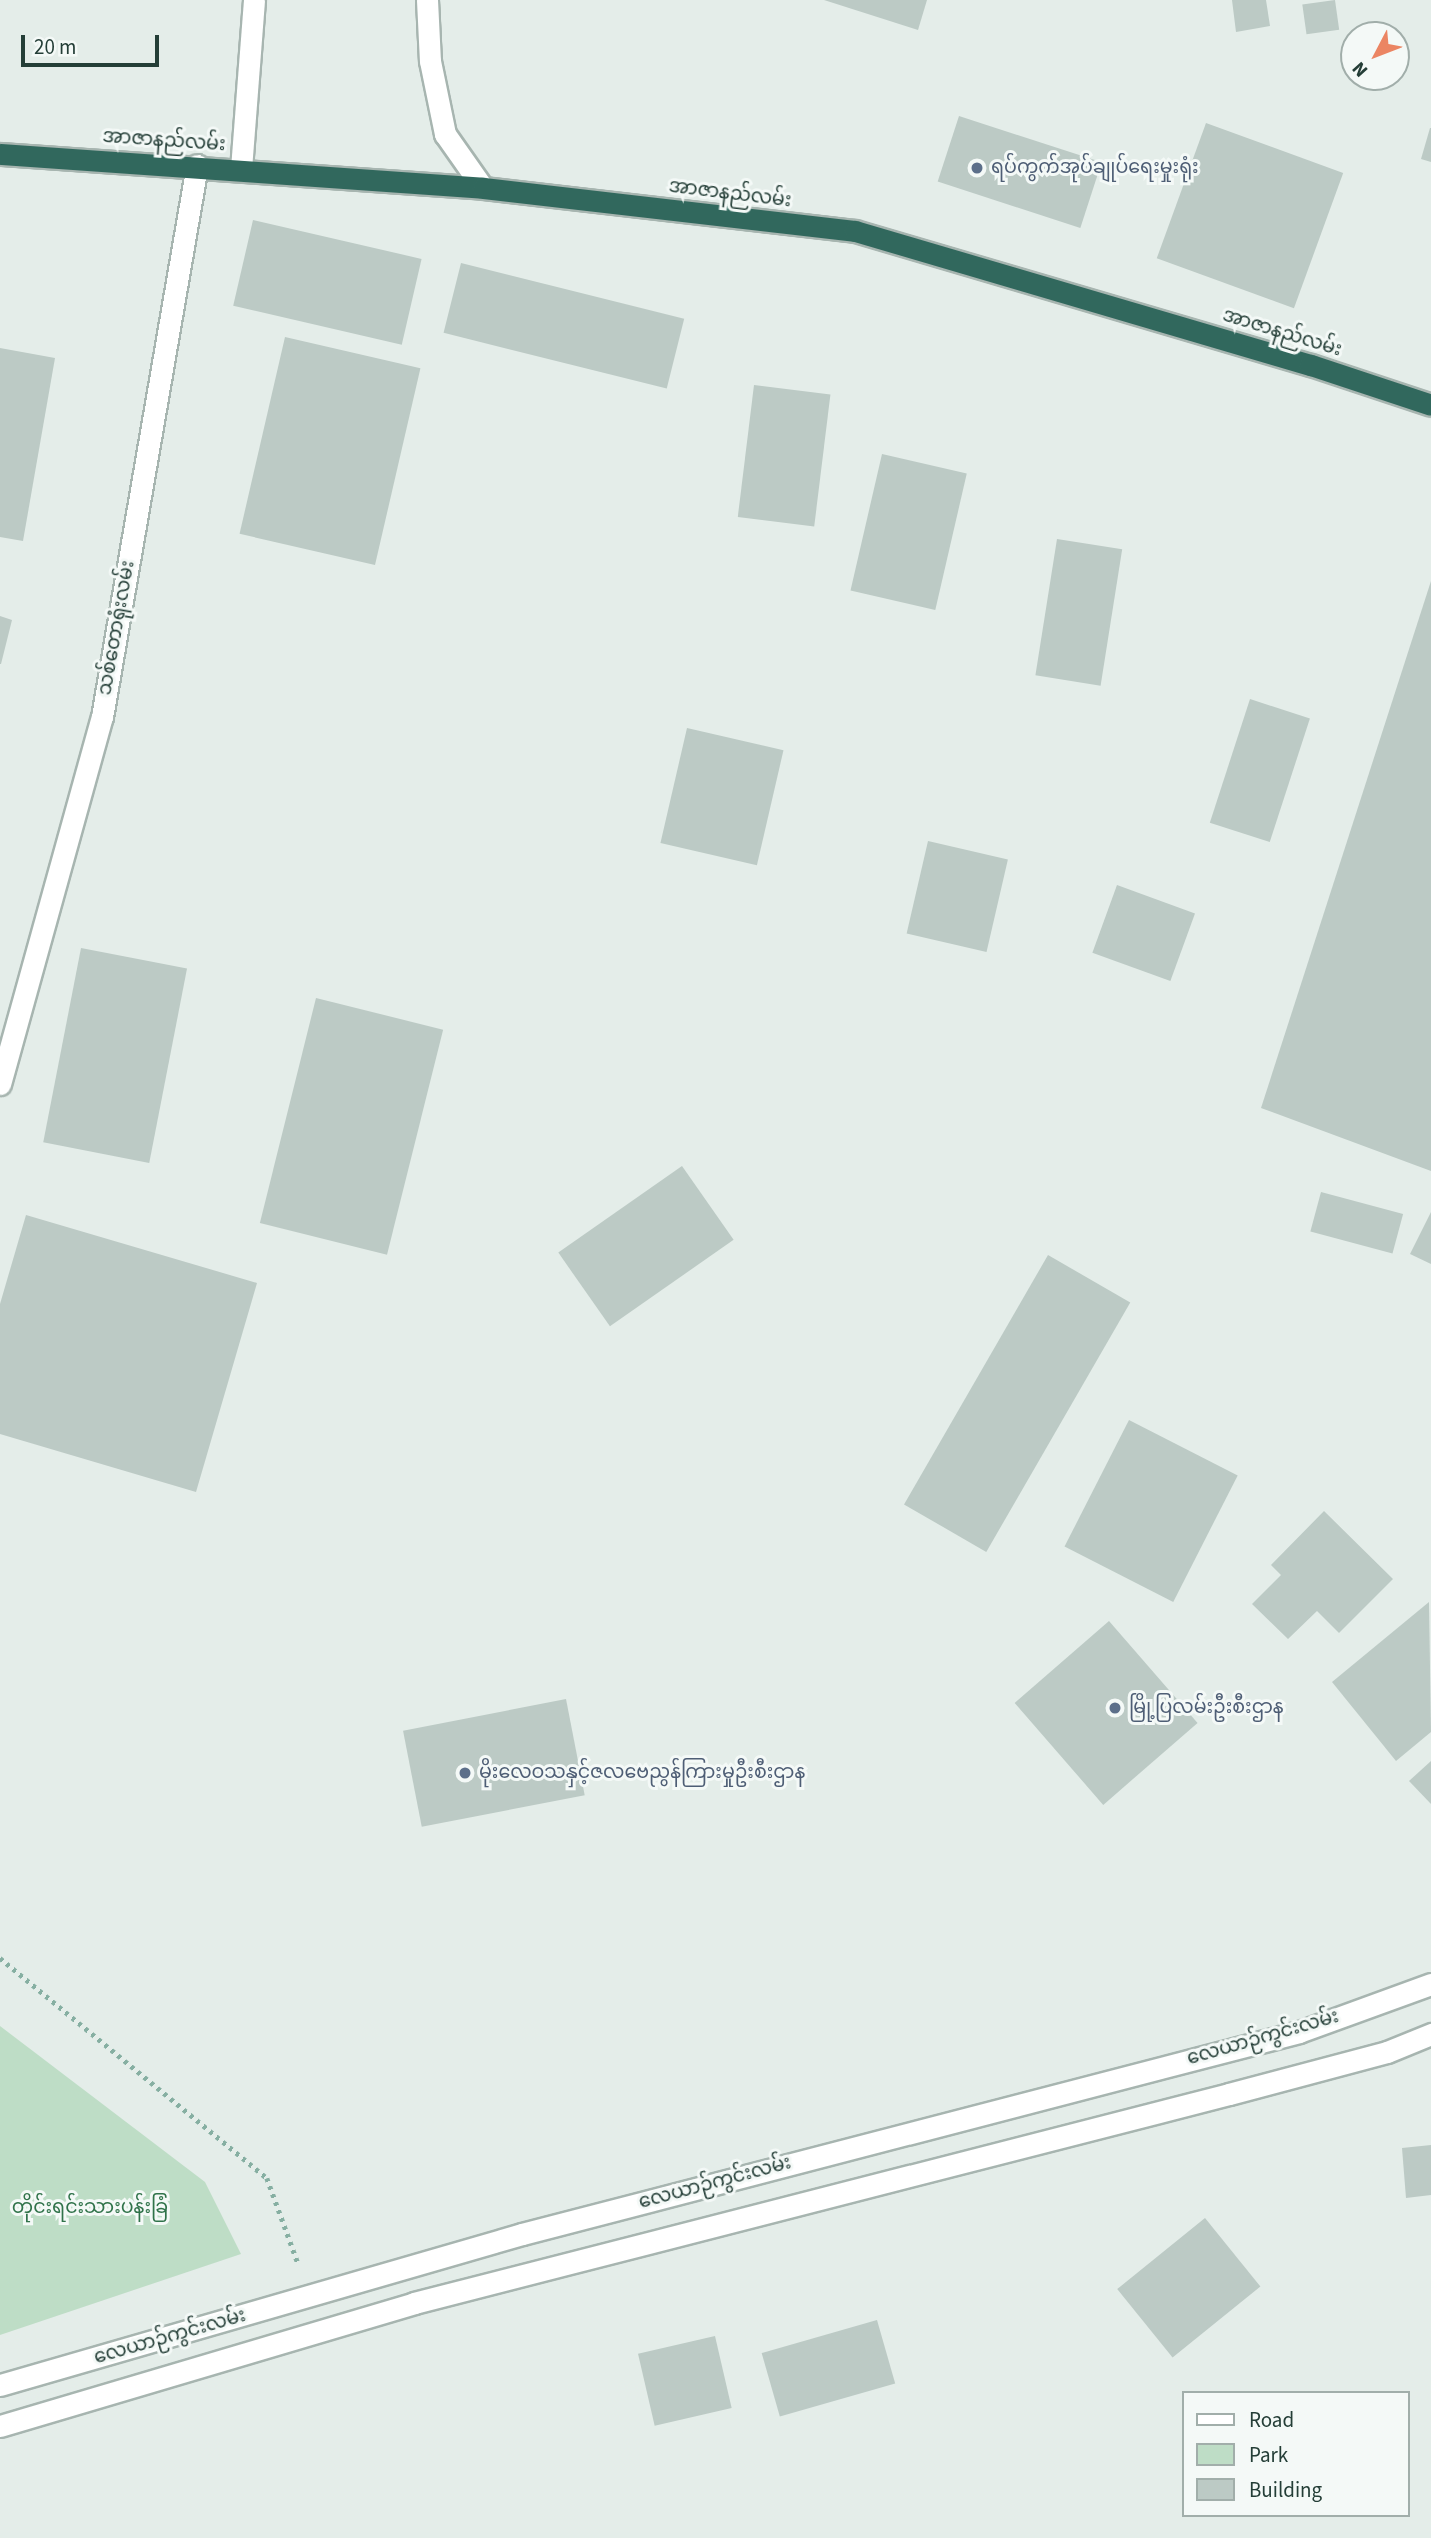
<!DOCTYPE html>
<html>
<head>
<meta charset="utf-8">
<style>
	body { margin:0 }
	#map { position:relative; width:1431px; height:2538px; overflow:hidden; background:#e4ede9; font-family:"Source Sans 3","Noto Sans Myanmar",sans-serif }
	div>[style] { position:absolute }
	.green>* { inset:0; background:#beddc6 }
	.building>* { inset:0; background:#bccac5; transform-origin:0 0 }
	.path>* { height:4.5px; margin-top:-2.25px; transform-origin:0; background:repeating-linear-gradient(90deg,#86afa2 0 3.5px,transparent 0 8.5px) }
	.roads { filter:drop-shadow(2px 0 #a7b5b0) drop-shadow(-2px 0 #a7b5b0) drop-shadow(0 2px #a7b5b0) drop-shadow(0 -2px #a7b5b0) }
	.lane>* { height:21px; margin:-10.5px; padding:0 10.5px; transform-origin:10.5px; border-radius:10.5px; background:#fff }
	.street>* { height:21px; margin:-10.5px; padding:0 10.5px; transform-origin:10.5px; border-radius:10.5px; background:#fff }
	.secondary>* { height:21px; margin:-10.5px; padding:0 10.5px; transform-origin:10.5px; border-radius:10.5px; background:#fff }
	.highway>* { height:21px; margin:-10.5px; padding:0 10.5px; transform-origin:10.5px; border-radius:10.5px; background:#31685d }
	.dots>* { width:19px; height:19px; translate:-50% -50%; box-sizing:border-box; border:4px solid #f4f9f7; border-radius:50% }
	span { translate:-50% -50%; white-space:nowrap; text-align:center; line-height:1.15; -webkit-text-stroke:6px #f4f9f7; paint-order:stroke }
	.street-label { font-size:19px; color:#243e37 }
	.service-label { font-size:19px; color:#4e5e75 }
	.left { translate:0 -50%; text-align:left }
	.park-label { font-size:19px; color:#30734a }
	.legend { position:absolute; left:1182px; top:2391px; width:228px; height:126px; box-sizing:border-box; background:#f4f9f7; border:2px solid #a1aeaa; margin:0; padding:9px 12px; list-style:none; font-size:21px; color:#243e37 }
	.legend li { display:flex; align-items:center; gap:14px; height:35px }
	.legend b { width:35px; border:2px solid #a1aeaa }
	.north { position:absolute; left:1340px; top:21px; width:70px; height:70px; box-sizing:border-box; background:#f4f9f7; border:2px solid #a1aeaa; border-radius:50%; rotate:228deg; font-size:19px; font-weight:700; line-height:28px; text-align:center; color:#243e37 }
	.north::after { content:''; display:block; margin:auto; width:24px; height:32px; background:#eb8563; clip-path:polygon(50% 0,100% 100%,50% 72%,0 100%) }
	.scale { position:absolute; left:21px; top:35px; width:138px; height:32px; box-sizing:border-box; border:4px solid #243e37; border-top:0; padding-left:9px; font-size:21px; line-height:24px; white-space:nowrap; color:#243e37; -webkit-text-stroke:5px #f4f9f7; paint-order:stroke }
</style>
</head>
<body>
<div id="map">
	<div class="green">
		<i style="clip-path:polygon(0 2026px,205px 2182px,241px 2254px,0 2335px)"></i>
	</div>
	<div class="building">
		<i style="clip-path:polygon(824px 0,927px 0,918px 30px)"></i>
		<i style="clip-path:polygon(1232px 0,1266px 0,1270px 26px,1236px 32px)"></i>
		<i style="left:1335px;top:0;width:30px;height:33px;rotate:82deg"></i>
		<i style="left:959px;top:116px;width:150px;height:69px;rotate:18deg"></i>
		<i style="left:1206px;top:123px;width:146px;height:144px;rotate:20deg"></i>
		<i style="clip-path:polygon(1430px 128px,1431px 128px,1431px 162px,1421px 159px)"></i>
		<i style="left:253px;top:220px;width:173px;height:88px;rotate:13deg"></i>
		<i style="left:461px;top:263px;width:230px;height:72px;rotate:14deg"></i>
		<i style="left:285px;top:337px;width:139px;height:202px;rotate:13deg"></i>
		<i style="clip-path:polygon(0 348px,55px 358px,23px 541px,0 537px)"></i>
		<i style="left:754px;top:385px;width:77px;height:133px;rotate:7deg"></i>
		<i style="left:882px;top:454px;width:87px;height:140px;rotate:13deg"></i>
		<i style="left:1057px;top:539px;width:66px;height:138px;rotate:9deg"></i>
		<i style="clip-path:polygon(1431px 581px,1431px 1171px,1261px 1108px)"></i>
		<i style="clip-path:polygon(0 616px,12px 620px,1px 664px,0 664px)"></i>
		<i style="left:1250px;top:699px;width:63px;height:130px;rotate:18deg"></i>
		<i style="left:687px;top:728px;width:99px;height:118px;rotate:13deg"></i>
		<i style="left:928px;top:841px;width:82px;height:95px;rotate:13deg"></i>
		<i style="left:1117px;top:885px;width:83px;height:72px;rotate:20deg"></i>
		<i style="left:81px;top:948px;width:108px;height:198px;rotate:11deg"></i>
		<i style="left:316px;top:998px;width:131px;height:232px;rotate:14deg"></i>
		<i style="left:682px;top:1166px;width:90px;height:151px;rotate:55deg"></i>
		<i style="left:1321px;top:1192px;width:85px;height:41px;rotate:15deg"></i>
		<i style="clip-path:polygon(1431px 1212px,1431px 1264px,1410px 1254px)"></i>
		<i style="clip-path:polygon(26px 1215px,257px 1283px,196px 1492px,0 1434px,0 1304px)"></i>
		<i style="left:1048px;top:1255px;width:95px;height:288px;rotate:30deg"></i>
		<i style="left:1129px;top:1420px;width:122px;height:142px;rotate:27deg"></i>
		<i style="clip-path:polygon(1324px 1511px,1393px 1579px,1339px 1633px,1317px 1611px,1288px 1639px,1252px 1604px,1281px 1575px,1271px 1565px)"></i>
		<i style="clip-path:polygon(1429px 1602px,1431px 1732px,1396px 1761px,1332px 1682px)"></i>
		<i style="left:1109px;top:1621px;width:135px;height:125px;rotate:49deg"></i>
		<i style="left:566px;top:1699px;width:98px;height:166px;rotate:79deg"></i>
		<i style="clip-path:polygon(1431px 1761px,1431px 1804px,1409px 1781px)"></i>
		<i style="clip-path:polygon(1431px 2145px,1431px 2195px,1406px 2198px,1402px 2148px)"></i>
		<i style="left:1205px;top:2218px;width:88px;height:113px;rotate:51deg"></i>
		<i style="left:877px;top:2320px;width:66px;height:120px;rotate:74deg"></i>
		<i style="left:715px;top:2336px;width:74px;height:79px;rotate:77deg"></i>
	</div>
	<div class="path">
		<i style="left:0;top:1958px;width:346px;rotate:39.5deg"></i>
		<i style="left:267px;top:2178px;width:90px;rotate:70deg"></i>
	</div>
	<div class="roads">
		<div class="lane">
			<i style="left:241px;top:169px;width:169px;rotate:-85.6deg"></i>
		</div>
		<div class="street">
			<i style="left:427px;top:0;width:61px;rotate:87.2deg"></i>
			<i style="left:430px;top:61px;width:75px;rotate:78.4deg"></i>
			<i style="left:445px;top:134px;width:66px;rotate:54.9deg"></i>
			<i style="left:0;top:1084px;width:381px;rotate:-74.5deg"></i>
			<i style="left:102px;top:717px;width:560px;rotate:-80.23deg"></i>
		</div>
		<div class="secondary">
			<i style="left:0;top:2385px;width:543px;rotate:-16.13deg"></i>
			<i style="left:522px;top:2234px;width:803px;rotate:-14.57deg"></i>
			<i style="left:1299px;top:2032px;width:140px;rotate:-20deg"></i>
			<i style="left:0;top:2426px;width:432px;rotate:-16.5deg"></i>
			<i style="left:414px;top:2303px;width:841px;rotate:-14.38deg"></i>
			<i style="left:1229px;top:2094px;width:163px;rotate:-14.9deg"></i>
			<i style="left:1387px;top:2052px;width:48px;rotate:-22.2deg"></i>
		</div>
		<div class="highway">
			<i style="left:0;top:154px;width:484px;rotate:4deg"></i>
			<i style="left:483px;top:188px;width:374px;rotate:6.6deg"></i>
			<i style="left:855px;top:231px;width:475px;rotate:16.4deg"></i>
			<i style="left:1311px;top:365px;width:126px;rotate:18.4deg"></i>
		</div>
	</div>
	<div class="dots">
		<i style="left:977px;top:168px;background:#5c6f8a"></i>
		<i style="left:1115px;top:1708px;background:#5c6f8a"></i>
		<i style="left:465px;top:1773px;background:#5c6f8a"></i>
	</div>
	<div class="street-label">
		<span style="left:164px;top:141px;rotate:4deg">အာဇာနည်လမ်း</span>
		<span style="left:730px;top:194px;rotate:7deg">အာဇာနည်လမ်း</span>
		<span style="left:1282px;top:333px;rotate:17deg">အာဇာနည်လမ်း</span>
		<span style="left:117px;top:628px;rotate:-80deg">သစ်တောရုံးလမ်း</span>
		<span style="left:1263px;top:2038px;rotate:-16deg">လေယာဉ်ကွင်းလမ်း</span>
		<span style="left:715px;top:2183px;rotate:-15deg">လေယာဉ်ကွင်းလမ်း</span>
		<span style="left:170px;top:2337px;rotate:-16deg">လေယာဉ်ကွင်းလမ်း</span>
	</div>
	<div class="service-label">
		<span class="left" style="left:991px;top:168px">ရပ်ကွက်အုပ်ချုပ်ရေးမှုးရုံး</span>
		<span class="left" style="left:1129px;top:1708px">မြို့ပြလမ်းဦးစီးဌာန</span>
		<span class="left" style="left:479px;top:1773px">မိုးလေဝသနှင့်ဇလဗေညွန်ကြားမှုဦးစီးဌာန</span>
	</div>
	<div class="park-label">
		<span style="left:90px;top:2208px">တိုင်းရင်းသားပန်းခြံ</span>
	</div>
	<ul class="legend">
	<li><b style="height:9px;background:#fff"></b>Road</li>
	<li><b style="height:19px;background:#beddc6"></b>Park</li>
	<li><b style="height:19px;background:#bccac5"></b>Building</li>
	</ul>
	<div class="north">N</div>
	<div class="scale">20 m</div>
</div>
</body>
</html>
